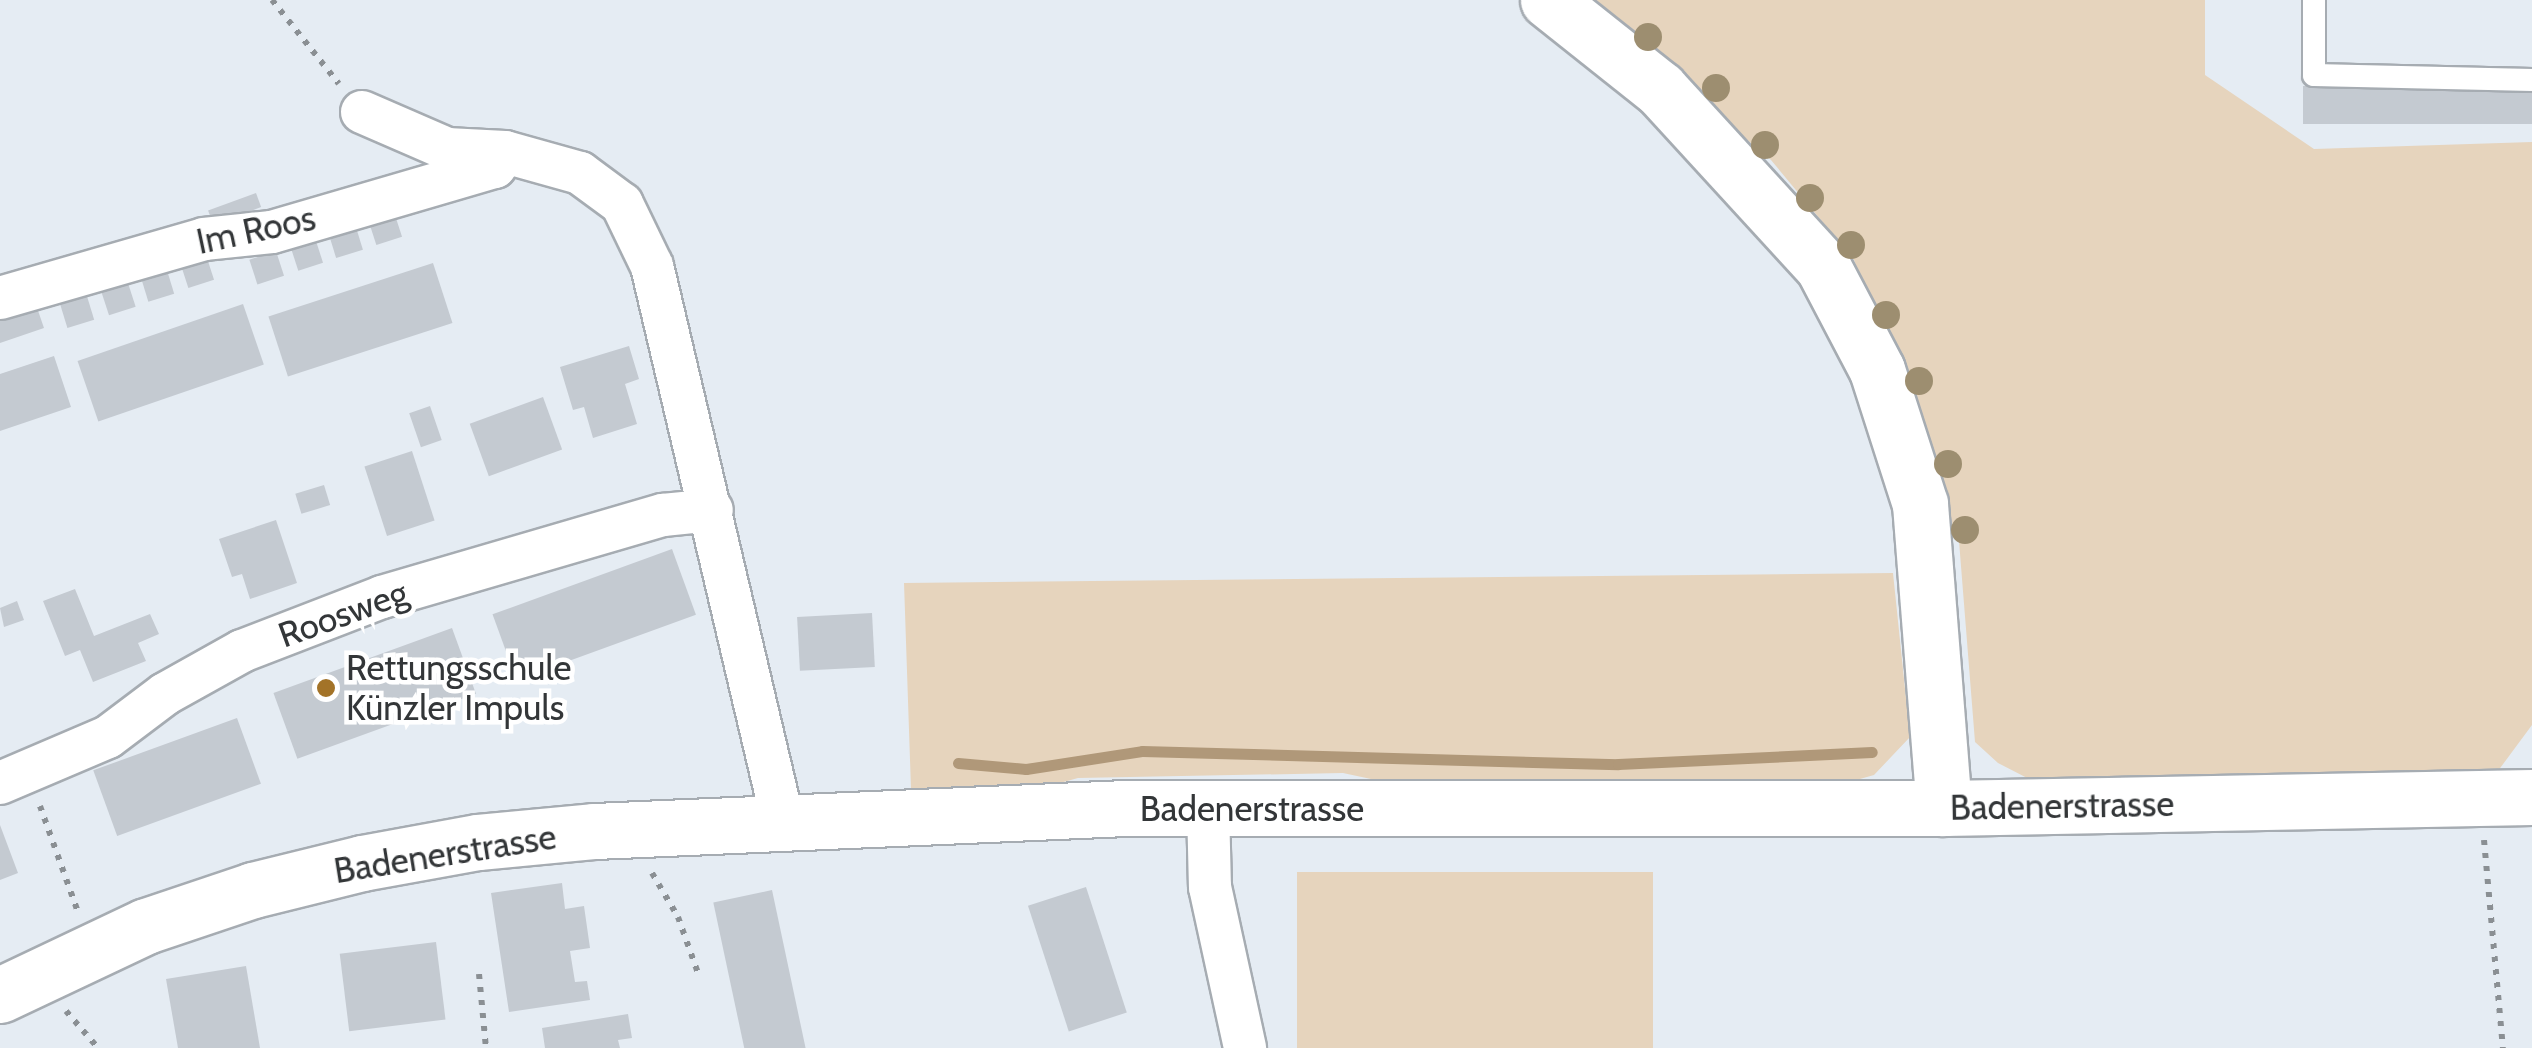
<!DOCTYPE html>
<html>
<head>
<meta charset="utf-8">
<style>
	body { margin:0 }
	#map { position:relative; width:2532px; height:1048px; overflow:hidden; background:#e5ecf3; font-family:Cabin,sans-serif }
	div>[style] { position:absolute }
	.green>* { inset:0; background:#e6d4bd; transform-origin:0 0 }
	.stream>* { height:11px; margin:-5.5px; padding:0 5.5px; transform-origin:5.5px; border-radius:5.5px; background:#b09879 }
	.building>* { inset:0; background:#c4cad1; transform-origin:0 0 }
	.path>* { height:6px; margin-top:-3px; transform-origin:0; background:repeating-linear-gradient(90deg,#8a8f93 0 5px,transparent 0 13px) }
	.roads { filter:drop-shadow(2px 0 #a6acb2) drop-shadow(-2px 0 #a6acb2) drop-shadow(0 2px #a6acb2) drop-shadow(0 -2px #a6acb2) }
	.service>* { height:22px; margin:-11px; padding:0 11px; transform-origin:11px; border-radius:11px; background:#fff }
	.minor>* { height:42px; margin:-21px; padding:0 21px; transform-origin:21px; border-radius:21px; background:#fff }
	.tertiary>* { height:55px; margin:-27.5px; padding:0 27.5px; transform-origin:27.5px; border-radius:27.5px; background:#fff }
	.trees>* { width:28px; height:28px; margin:-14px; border-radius:50%; background:#9d8e70 }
	.dots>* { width:28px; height:28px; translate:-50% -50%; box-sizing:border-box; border:5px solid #fff; border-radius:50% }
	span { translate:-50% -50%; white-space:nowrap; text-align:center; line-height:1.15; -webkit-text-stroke:9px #fff; paint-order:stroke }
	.street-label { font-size:35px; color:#333638 }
	.poi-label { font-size:35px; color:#333638 }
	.left { translate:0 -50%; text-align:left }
</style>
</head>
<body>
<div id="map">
	<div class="green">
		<i style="clip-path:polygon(1581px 0,2205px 0,2205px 75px,2314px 149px,2532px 142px,2532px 725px,2495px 775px,2033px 781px,1998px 763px,1975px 742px,1959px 541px,1854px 260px,1771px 160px)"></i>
		<i style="clip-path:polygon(1893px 573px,1910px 737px,1874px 775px,1821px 790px,1427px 791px,1343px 773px,1078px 778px,1020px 794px,911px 789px,904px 583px)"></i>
		<i style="left:1297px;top:872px;width:356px;height:176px"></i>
	</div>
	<div class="stream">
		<i style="left:958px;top:763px;width:68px;rotate:5deg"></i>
		<i style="left:1026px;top:769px;width:117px;rotate:-8.8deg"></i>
		<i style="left:1142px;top:751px;width:476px;rotate:1.6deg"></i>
		<i style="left:1618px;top:764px;width:254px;rotate:-2.7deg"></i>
	</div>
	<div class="building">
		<i style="left:2532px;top:86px;width:38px;height:229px;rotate:90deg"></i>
		<i style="left:256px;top:193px;width:15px;height:51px;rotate:70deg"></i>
		<i style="left:394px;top:212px;width:26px;height:27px;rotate:72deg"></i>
		<i style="left:355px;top:224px;width:27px;height:28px;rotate:73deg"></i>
		<i style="left:315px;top:238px;width:26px;height:26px;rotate:72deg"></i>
		<i style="left:276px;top:251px;width:26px;height:28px;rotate:72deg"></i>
		<i style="left:206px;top:255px;width:26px;height:27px;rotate:72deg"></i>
		<i style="left:433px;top:263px;width:63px;height:173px;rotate:72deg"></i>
		<i style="left:166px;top:267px;width:28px;height:27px;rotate:73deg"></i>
		<i style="left:127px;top:280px;width:28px;height:28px;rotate:72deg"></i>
		<i style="left:86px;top:293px;width:28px;height:28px;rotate:73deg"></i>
		<i style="clip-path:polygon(34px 299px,44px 328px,0 343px,0 310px)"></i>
		<i style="left:243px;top:304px;width:64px;height:175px;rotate:71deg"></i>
		<i style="clip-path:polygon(629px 346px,639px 379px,625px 384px,637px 424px,593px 438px,584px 407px,573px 410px,560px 367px)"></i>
		<i style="clip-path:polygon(54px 356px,71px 407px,0 431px,0 374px)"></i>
		<i style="left:543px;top:397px;width:56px;height:78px;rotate:70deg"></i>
		<i style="left:430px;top:406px;width:36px;height:22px;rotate:71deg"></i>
		<i style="left:412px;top:451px;width:73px;height:50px;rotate:72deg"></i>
		<i style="left:324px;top:485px;width:21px;height:30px;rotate:73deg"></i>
		<i style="clip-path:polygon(276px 520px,297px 583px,250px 599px,242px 574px,232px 577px,219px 539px)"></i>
		<i style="left:672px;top:549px;width:70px;height:191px;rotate:70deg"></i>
		<i style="clip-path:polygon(75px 589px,94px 636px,150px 614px,159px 634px,138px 643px,146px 661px,93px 682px,80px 650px,65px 656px,43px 601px)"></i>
		<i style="clip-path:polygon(17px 601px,24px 620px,4px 627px,0 608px)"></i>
		<i style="left:872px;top:613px;width:54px;height:75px;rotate:87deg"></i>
		<i style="left:452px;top:628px;width:70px;height:190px;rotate:70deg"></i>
		<i style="left:237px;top:718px;width:70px;height:153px;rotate:70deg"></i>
		<i style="clip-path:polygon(0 825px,18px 873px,0 880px)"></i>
		<i style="clip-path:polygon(562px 883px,565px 909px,584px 906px,590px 948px,570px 951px,575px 982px,587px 981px,590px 1000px,509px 1012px,491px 893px)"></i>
		<i style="left:1086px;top:887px;width:132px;height:61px;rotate:72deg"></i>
		<i style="left:772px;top:890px;width:162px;height:60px;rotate:78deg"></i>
		<i style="left:436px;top:942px;width:78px;height:97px;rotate:83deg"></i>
		<i style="clip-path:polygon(246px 966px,260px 1048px,178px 1048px,166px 979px)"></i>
		<i style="clip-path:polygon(628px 1014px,632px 1038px,618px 1040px,620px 1048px,545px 1048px,542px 1028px)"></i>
	</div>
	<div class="path">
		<i style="left:272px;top:0;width:107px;rotate:51.4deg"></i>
		<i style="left:40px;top:806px;width:113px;rotate:70.3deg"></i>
		<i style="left:2484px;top:840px;width:209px;rotate:84.8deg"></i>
		<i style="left:652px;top:873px;width:51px;rotate:59.4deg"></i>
		<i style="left:678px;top:917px;width:63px;rotate:70.4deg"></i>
		<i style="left:479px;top:974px;width:74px;rotate:84.6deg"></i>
		<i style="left:66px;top:1011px;width:49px;rotate:49.1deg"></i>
	</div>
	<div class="roads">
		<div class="service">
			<i style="left:2314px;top:0;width:75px;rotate:90deg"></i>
			<i style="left:2314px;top:75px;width:218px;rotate:1.3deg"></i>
		</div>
		<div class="minor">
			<i style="left:362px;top:112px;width:93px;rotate:23.5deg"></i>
			<i style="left:447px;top:149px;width:58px;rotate:3deg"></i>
			<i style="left:505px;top:152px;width:78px;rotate:15.6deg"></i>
			<i style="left:580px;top:173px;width:52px;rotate:36.4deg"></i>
			<i style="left:622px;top:204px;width:69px;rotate:64.2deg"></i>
			<i style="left:652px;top:266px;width:571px;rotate:76.74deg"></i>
			<i style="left:0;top:298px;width:212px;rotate:-16.1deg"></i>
			<i style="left:204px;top:239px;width:68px;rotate:-5.9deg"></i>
			<i style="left:272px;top:232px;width:232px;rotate:-16.3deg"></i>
			<i style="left:495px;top:167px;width:12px;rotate:-55deg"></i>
			<i style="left:0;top:783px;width:117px;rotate:-23.1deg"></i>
			<i style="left:108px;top:737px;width:71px;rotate:-37deg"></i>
			<i style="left:165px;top:694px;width:88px;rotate:-29.2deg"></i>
			<i style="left:242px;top:651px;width:150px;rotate:-21.1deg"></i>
			<i style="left:382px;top:597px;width:293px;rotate:-16.3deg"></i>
			<i style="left:663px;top:515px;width:49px;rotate:-5.8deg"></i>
			<i style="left:1208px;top:807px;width:80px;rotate:88.6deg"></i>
			<i style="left:1210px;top:887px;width:165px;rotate:77.7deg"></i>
		</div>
		<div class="tertiary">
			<i style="left:1548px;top:0;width:143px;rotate:38.5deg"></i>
			<i style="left:1660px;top:89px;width:241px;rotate:47.5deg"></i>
			<i style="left:1823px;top:267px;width:116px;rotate:62.3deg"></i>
			<i style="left:1877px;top:370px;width:141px;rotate:72.2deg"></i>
			<i style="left:1920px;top:504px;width:305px;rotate:85.5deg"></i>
			<i style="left:0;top:995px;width:161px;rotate:-25.3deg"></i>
			<i style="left:146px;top:926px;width:113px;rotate:-18.6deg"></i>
			<i style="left:253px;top:890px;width:112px;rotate:-13.9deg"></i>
			<i style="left:362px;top:863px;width:118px;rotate:-10.3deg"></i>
			<i style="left:478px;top:842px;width:118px;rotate:-5.4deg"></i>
			<i style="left:595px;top:831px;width:532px;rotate:-2.48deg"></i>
			<i style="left:1127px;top:808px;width:817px"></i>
			<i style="left:1944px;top:808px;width:588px;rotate:-1.07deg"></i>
		</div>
	</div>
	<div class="trees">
		<i style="left:1648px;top:37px"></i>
		<i style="left:1716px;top:88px"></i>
		<i style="left:1765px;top:145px"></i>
		<i style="left:1810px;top:198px"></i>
		<i style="left:1851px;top:245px"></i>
		<i style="left:1886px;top:315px"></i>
		<i style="left:1919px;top:381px"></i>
		<i style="left:1948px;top:464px"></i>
		<i style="left:1965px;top:530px"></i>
	</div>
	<div class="dots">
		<i style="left:326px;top:688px;background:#a37328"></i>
	</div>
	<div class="street-label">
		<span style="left:256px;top:230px;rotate:-12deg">Im Roos</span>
		<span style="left:343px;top:614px;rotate:-20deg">Roosweg</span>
		<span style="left:2062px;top:806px;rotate:-1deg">Badenerstrasse</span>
		<span style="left:1252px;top:809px">Badenerstrasse</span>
		<span style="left:445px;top:854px;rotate:-9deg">Badenerstrasse</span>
	</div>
	<div class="poi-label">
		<span class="left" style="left:346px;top:688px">Rettungsschule<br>Künzler Impuls</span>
	</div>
</div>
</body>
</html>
